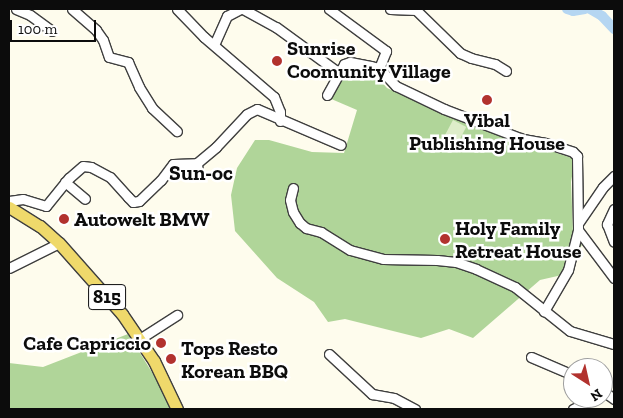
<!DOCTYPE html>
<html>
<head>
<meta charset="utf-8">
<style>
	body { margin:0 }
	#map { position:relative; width:623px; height:418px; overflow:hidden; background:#fefced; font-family:"Zilla Slab",serif }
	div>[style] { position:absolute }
	.forest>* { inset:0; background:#b0d599 }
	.pitch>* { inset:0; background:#deedca; transform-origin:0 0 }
	.river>* { height:10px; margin:-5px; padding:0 5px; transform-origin:5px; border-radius:5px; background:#b5d6f2 }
	.roads { filter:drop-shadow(1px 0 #3f3f3f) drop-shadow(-1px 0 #3f3f3f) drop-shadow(0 1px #3f3f3f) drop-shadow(0 -1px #3f3f3f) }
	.minor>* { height:9px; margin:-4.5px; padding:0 4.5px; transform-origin:4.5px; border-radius:4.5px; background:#fff }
	.major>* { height:11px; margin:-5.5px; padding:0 5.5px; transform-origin:5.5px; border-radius:5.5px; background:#efd96b }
	.dots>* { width:14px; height:14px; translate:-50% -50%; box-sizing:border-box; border:2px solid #fff; border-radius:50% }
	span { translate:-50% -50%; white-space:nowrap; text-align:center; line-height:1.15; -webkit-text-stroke:5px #fff; paint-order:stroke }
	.shield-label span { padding:1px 4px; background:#fff; border:1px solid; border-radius:4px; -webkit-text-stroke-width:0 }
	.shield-label { font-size:19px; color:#0c0c0c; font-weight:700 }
	.poi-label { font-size:20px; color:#0c0c0c; font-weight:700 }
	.left { translate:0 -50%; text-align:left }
	.right { translate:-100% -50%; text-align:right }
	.neighbourhood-label { font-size:21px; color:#0c0c0c; font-weight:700 }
	.frame { position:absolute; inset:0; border:10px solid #0c0c0c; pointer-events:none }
	.north { position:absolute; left:563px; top:358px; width:50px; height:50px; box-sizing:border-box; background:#fff; border:1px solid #9e9e9e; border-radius:50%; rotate:145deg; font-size:14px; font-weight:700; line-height:20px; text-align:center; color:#0c0c0c }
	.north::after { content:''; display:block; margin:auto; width:18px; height:22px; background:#b2322e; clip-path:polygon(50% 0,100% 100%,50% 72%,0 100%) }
	.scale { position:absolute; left:10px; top:20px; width:86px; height:22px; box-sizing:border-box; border:2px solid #0c0c0c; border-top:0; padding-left:6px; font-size:15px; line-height:18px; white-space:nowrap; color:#0c0c0c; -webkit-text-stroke:4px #fff; paint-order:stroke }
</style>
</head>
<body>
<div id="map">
	<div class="forest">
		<i style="clip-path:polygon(346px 69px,375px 75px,387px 88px,451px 117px,575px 159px,571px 182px,573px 232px,582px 245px,562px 275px,540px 280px,473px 338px,449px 329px,421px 338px,345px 319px,328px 322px,314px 302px,277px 278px,235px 231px,231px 195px,237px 168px,255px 140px,269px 140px,312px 152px,344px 153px,357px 110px,329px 98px)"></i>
		<i style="clip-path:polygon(128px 334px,165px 393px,170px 409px,9px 409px,9px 363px,43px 367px)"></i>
	</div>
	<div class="pitch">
		<i style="left:453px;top:120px;width:15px;height:28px;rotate:28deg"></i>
	</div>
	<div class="river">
		<i style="left:567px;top:9px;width:6px;rotate:18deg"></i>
		<i style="left:573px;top:11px;width:12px;rotate:-9deg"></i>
		<i style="left:590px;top:9px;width:14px;rotate:30deg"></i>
		<i style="left:602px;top:16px;width:18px;rotate:47deg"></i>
	</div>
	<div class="roads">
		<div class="minor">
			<i style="left:16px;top:9px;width:15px;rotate:23deg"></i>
			<i style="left:30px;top:15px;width:27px;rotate:36deg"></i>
			<i style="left:72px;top:9px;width:32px;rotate:41deg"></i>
			<i style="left:96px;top:30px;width:12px;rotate:55deg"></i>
			<i style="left:103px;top:40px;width:18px;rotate:71deg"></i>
			<i style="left:109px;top:57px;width:20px;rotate:15deg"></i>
			<i style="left:128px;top:62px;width:27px;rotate:66deg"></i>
			<i style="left:139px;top:87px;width:25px;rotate:58deg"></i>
			<i style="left:152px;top:108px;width:34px;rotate:43deg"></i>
			<i style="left:177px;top:9px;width:39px;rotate:46deg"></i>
			<i style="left:204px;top:37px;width:92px;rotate:40.6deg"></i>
			<i style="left:274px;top:97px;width:16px;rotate:68deg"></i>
			<i style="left:280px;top:112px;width:9px;rotate:90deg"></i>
			<i style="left:243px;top:9px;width:38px;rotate:29deg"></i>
			<i style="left:276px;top:27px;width:78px;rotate:36.1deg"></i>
			<i style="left:329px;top:9px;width:71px;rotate:36.4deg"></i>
			<i style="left:386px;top:51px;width:18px;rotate:112deg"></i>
			<i style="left:390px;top:9px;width:26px;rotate:2deg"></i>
			<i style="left:416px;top:10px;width:62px;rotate:44.3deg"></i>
			<i style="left:460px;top:53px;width:12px;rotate:24deg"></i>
			<i style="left:471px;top:58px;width:25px;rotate:14deg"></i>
			<i style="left:495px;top:64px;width:13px;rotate:32deg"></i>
			<i style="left:214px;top:45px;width:32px;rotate:-66deg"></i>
			<i style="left:227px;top:16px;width:15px;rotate:-28deg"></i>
			<i style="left:327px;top:95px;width:35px;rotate:-61deg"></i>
			<i style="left:344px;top:64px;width:6px;rotate:-18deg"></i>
			<i style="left:350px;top:62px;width:21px;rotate:11deg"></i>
			<i style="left:371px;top:66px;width:8px;rotate:14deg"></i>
			<i style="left:379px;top:68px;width:25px;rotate:47deg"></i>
			<i style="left:396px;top:86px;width:53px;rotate:25.6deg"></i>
			<i style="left:444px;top:109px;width:85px;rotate:20.8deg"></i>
			<i style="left:523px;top:139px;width:23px;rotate:10deg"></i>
			<i style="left:546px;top:143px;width:28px;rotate:18deg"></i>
			<i style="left:573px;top:152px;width:6px;rotate:45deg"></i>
			<i style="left:577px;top:156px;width:74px;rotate:89.2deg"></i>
			<i style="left:578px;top:230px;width:41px;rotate:104deg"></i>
			<i style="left:568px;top:270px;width:48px;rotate:120.3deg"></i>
			<i style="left:197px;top:163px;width:13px;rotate:86deg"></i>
			<i style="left:65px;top:182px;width:26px;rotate:40deg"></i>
			<i style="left:293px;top:188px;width:12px;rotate:104deg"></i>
			<i style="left:290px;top:200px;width:12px;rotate:76deg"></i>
			<i style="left:293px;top:212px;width:13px;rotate:58deg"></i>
			<i style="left:300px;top:223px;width:8px;rotate:40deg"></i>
			<i style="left:306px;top:228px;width:16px;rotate:15deg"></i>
			<i style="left:321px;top:232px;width:34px;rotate:32deg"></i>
			<i style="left:350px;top:250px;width:34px;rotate:15deg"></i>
			<i style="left:383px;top:259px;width:54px;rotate:1.1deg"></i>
			<i style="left:437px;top:260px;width:19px;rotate:6deg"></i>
			<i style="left:456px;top:262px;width:21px;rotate:19deg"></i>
			<i style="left:476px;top:269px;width:43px;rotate:24.8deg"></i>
			<i style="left:515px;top:287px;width:70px;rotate:38.7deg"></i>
			<i style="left:570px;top:331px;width:46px;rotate:16.5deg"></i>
			<i style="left:9px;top:201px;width:14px;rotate:-8deg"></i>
			<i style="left:23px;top:199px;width:24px;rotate:17deg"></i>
			<i style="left:46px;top:206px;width:36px;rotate:-51deg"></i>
			<i style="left:69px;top:178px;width:18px;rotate:-41deg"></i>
			<i style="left:83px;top:166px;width:8px;rotate:7deg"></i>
			<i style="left:91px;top:167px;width:21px;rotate:28deg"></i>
			<i style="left:110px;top:177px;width:27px;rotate:48deg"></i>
			<i style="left:128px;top:197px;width:7px;rotate:45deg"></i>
			<i style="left:133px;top:202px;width:6px;rotate:-9deg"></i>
			<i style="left:139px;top:201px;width:30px;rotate:-44deg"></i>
			<i style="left:161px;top:180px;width:20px;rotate:-53deg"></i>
			<i style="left:173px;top:164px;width:24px;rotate:-2deg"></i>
			<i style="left:197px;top:163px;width:25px;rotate:-40deg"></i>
			<i style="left:216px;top:147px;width:45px;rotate:-46.8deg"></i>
			<i style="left:247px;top:114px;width:11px;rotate:-27deg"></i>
			<i style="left:257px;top:109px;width:91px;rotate:23.2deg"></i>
			<i style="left:614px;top:209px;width:17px;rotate:115deg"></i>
			<i style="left:607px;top:224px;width:19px;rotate:69deg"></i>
			<i style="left:579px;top:222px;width:42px;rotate:-55.6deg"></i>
			<i style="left:603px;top:187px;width:16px;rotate:-45deg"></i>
			<i style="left:578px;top:230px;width:60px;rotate:53.1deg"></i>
			<i style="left:9px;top:268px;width:56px;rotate:-26.6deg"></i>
			<i style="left:141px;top:338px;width:43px;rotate:-32.6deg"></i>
			<i style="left:329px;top:354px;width:59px;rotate:42.9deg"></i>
			<i style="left:372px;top:394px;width:22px;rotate:10deg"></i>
			<i style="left:394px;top:398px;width:24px;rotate:28deg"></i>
			<i style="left:531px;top:357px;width:46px;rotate:23.2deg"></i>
			<i style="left:603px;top:391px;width:14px;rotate:36deg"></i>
			<i style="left:573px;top:409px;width:25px;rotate:-27deg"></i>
		</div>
		<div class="major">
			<i style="left:9px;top:207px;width:36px;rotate:32deg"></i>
			<i style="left:40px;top:226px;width:25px;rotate:42deg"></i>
			<i style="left:59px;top:243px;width:95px;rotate:48.4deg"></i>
			<i style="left:122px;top:314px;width:57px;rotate:55.8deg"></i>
			<i style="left:154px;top:361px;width:53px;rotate:64.4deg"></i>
		</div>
	</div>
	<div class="dots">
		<i style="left:277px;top:61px;background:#b2322e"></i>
		<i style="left:487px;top:100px;background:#b2322e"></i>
		<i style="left:64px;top:219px;background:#b2322e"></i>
		<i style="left:445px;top:239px;background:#b2322e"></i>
		<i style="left:161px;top:343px;background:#b2322e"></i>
		<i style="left:171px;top:359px;background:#b2322e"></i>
	</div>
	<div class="shield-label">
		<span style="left:107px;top:297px">815</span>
	</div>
	<div class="poi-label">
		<span class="left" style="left:287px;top:60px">Sunrise<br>Coomunity Village</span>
		<span style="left:487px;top:132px">Vibal<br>Publishing House</span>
		<span class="left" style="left:74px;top:219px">Autowelt BMW</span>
		<span class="left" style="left:455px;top:240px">Holy Family<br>Retreat House</span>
		<span class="right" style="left:151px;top:343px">Cafe Capriccio</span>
		<span class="left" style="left:181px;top:360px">Tops Resto<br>Korean BBQ</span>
	</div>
	<div class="neighbourhood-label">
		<span style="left:201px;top:173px">Sun-oc</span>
	</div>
	<div class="frame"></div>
	<div class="north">N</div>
	<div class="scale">100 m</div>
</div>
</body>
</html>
